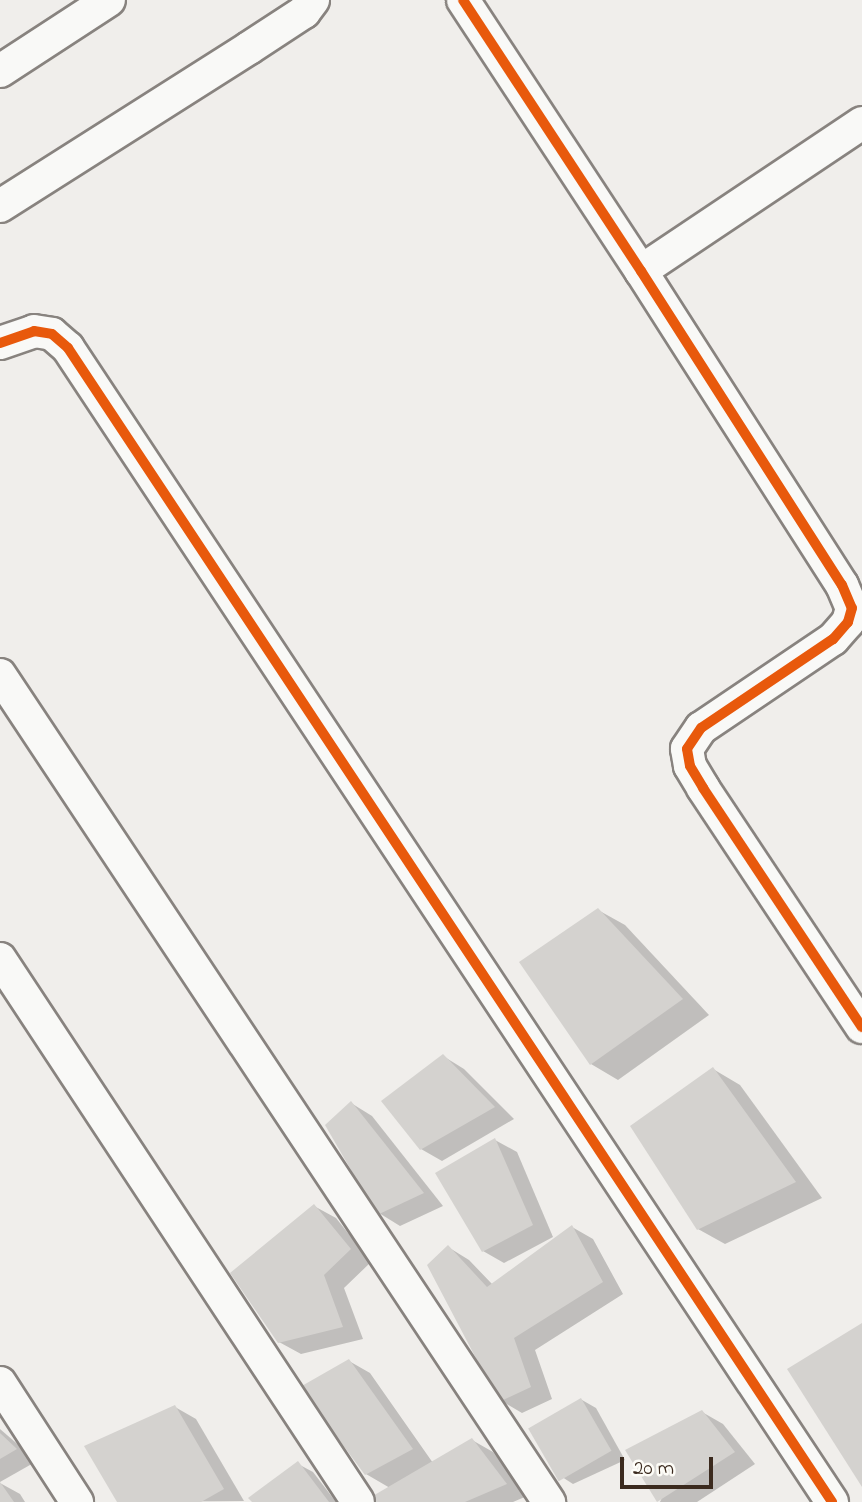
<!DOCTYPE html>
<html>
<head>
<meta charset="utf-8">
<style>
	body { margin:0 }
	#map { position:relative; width:862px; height:1502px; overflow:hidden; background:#f0eeeb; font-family:"Indie Flower",sans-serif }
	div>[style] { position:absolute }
	.shadow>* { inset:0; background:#0003 }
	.building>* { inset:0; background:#d4d2cf; transform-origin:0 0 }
	.roads { filter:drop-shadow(2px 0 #88837f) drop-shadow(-2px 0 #88837f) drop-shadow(0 2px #88837f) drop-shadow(0 -2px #88837f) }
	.minor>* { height:32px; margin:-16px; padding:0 16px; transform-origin:16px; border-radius:16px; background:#f9f9f7 }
	.cycleway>* { height:10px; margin:-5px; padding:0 5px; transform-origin:5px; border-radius:5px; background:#e8590c }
	span { translate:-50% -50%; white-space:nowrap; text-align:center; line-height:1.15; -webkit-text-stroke:5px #fdfcf7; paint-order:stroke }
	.scale { position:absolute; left:620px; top:1457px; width:93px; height:32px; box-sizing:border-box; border:4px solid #3b2a1e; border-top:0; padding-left:9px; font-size:21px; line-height:24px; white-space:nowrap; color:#3b2a1e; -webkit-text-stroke:5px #fdfcf7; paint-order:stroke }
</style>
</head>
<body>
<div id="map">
	<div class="shadow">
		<i style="clip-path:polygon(598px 910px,625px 925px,709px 1015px,618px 1080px,591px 1064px)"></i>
		<i style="clip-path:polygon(443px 1056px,464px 1069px,514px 1119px,442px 1161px,421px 1149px)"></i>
		<i style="clip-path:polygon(713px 1069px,740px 1085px,822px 1198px,725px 1244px,698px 1229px)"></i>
		<i style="clip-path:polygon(351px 1103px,372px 1116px,443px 1206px,400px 1226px,379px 1213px)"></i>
		<i style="clip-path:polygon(495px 1140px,517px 1152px,553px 1237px,504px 1263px,483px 1251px)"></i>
		<i style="clip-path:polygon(314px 1206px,336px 1218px,371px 1262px,344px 1288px,363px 1339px,301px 1354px,279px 1342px)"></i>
		<i style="clip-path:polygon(572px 1227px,593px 1239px,623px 1294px,535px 1350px,552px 1399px,522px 1413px,500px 1400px,448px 1247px,469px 1260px,493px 1285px)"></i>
		<i style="clip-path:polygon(349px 1361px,370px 1373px,433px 1463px,472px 1440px,493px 1452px,527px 1496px,513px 1502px,377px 1502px,390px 1488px,366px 1474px)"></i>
		<i style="clip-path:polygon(582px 1400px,596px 1408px,625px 1460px,573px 1484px,559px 1475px)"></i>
		<i style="clip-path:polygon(175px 1407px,196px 1419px,244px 1501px,119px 1502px)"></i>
		<i style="clip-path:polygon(702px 1412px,723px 1424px,755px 1464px,697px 1502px,660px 1502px)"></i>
		<i style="clip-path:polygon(0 1429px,37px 1461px,0 1482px)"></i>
		<i style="clip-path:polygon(298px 1464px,313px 1472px,336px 1502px,254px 1502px)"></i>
		<i style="clip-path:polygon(0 1483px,20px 1494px,25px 1502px,0 1502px)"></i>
	</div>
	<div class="building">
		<i style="clip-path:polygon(598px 908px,683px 999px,590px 1065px,519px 962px)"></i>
		<i style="clip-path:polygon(443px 1054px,495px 1107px,420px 1150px,381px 1101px)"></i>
		<i style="clip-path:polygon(713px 1067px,796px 1182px,697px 1230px,630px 1126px)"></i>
		<i style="clip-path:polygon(351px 1101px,424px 1193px,377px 1215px,325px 1125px)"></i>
		<i style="clip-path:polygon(495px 1138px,533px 1225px,482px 1252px,435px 1173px)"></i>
		<i style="clip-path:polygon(314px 1204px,351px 1249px,324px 1275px,343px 1327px,278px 1343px,230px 1273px)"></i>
		<i style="clip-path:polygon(572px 1225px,603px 1282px,514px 1338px,531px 1387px,499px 1402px,427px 1265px,448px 1245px,487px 1287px)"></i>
		<i style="clip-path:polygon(862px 1323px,862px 1487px,787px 1369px)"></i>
		<i style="clip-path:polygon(349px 1359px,413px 1449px,365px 1475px,300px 1387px)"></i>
		<i style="left:581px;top:1398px;width:61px;height:61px;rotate:60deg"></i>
		<i style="clip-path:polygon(175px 1405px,224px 1489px,201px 1502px,117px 1502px,84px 1446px)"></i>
		<i style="clip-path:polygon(702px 1410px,735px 1452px,657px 1502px,625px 1450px)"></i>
		<i style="clip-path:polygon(0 1433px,17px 1449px,0 1459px)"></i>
		<i style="clip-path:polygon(472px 1438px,507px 1484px,465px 1502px,375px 1502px,371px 1497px)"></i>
		<i style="clip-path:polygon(298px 1461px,329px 1502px,252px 1502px,248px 1498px)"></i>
		<i style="clip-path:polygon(0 1482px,14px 1502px,0 1502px)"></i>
	</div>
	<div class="roads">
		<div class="minor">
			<i style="left:463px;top:0;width:324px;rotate:56.7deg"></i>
			<i style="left:641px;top:271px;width:373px;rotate:57.4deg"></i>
			<i style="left:842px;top:585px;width:25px;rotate:67deg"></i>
			<i style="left:852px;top:608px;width:15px;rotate:106deg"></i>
			<i style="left:848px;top:622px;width:23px;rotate:131deg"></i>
			<i style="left:833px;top:639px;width:159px;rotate:146deg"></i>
			<i style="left:701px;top:728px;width:25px;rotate:124deg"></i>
			<i style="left:687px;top:749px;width:17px;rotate:80deg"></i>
			<i style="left:690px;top:766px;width:26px;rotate:59deg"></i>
			<i style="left:703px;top:788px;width:287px;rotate:56.4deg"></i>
			<i style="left:0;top:71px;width:130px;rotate:-33.1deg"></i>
			<i style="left:0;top:206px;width:295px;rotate:-32.4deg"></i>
			<i style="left:249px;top:48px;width:66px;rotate:-33.2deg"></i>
			<i style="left:304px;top:12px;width:15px;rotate:-53deg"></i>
			<i style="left:641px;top:271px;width:266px;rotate:-33.8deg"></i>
			<i style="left:0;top:343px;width:36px;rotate:-19deg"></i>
			<i style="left:34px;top:331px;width:18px;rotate:9deg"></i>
			<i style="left:52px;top:334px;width:21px;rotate:41deg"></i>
			<i style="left:68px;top:348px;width:1384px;rotate:56.49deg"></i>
			<i style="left:0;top:675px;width:993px;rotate:56.42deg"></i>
			<i style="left:0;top:959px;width:650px;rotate:56.6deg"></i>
			<i style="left:0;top:1383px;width:142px;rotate:57.1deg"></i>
		</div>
	</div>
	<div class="cycleway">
		<i style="left:463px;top:0;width:324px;rotate:56.7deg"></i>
		<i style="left:641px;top:271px;width:373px;rotate:57.4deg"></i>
		<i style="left:842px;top:585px;width:25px;rotate:67deg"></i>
		<i style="left:852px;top:608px;width:15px;rotate:106deg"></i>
		<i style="left:848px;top:622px;width:23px;rotate:131deg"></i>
		<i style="left:833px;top:639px;width:159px;rotate:146deg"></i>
		<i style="left:701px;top:728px;width:25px;rotate:124deg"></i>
		<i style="left:687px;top:749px;width:17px;rotate:80deg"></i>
		<i style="left:690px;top:766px;width:26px;rotate:59deg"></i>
		<i style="left:703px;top:788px;width:287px;rotate:56.4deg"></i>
		<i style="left:0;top:343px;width:36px;rotate:-19deg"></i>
		<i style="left:34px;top:331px;width:18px;rotate:9deg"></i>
		<i style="left:52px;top:334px;width:21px;rotate:41deg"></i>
		<i style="left:68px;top:348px;width:1384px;rotate:56.49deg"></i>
	</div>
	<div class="scale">20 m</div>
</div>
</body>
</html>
